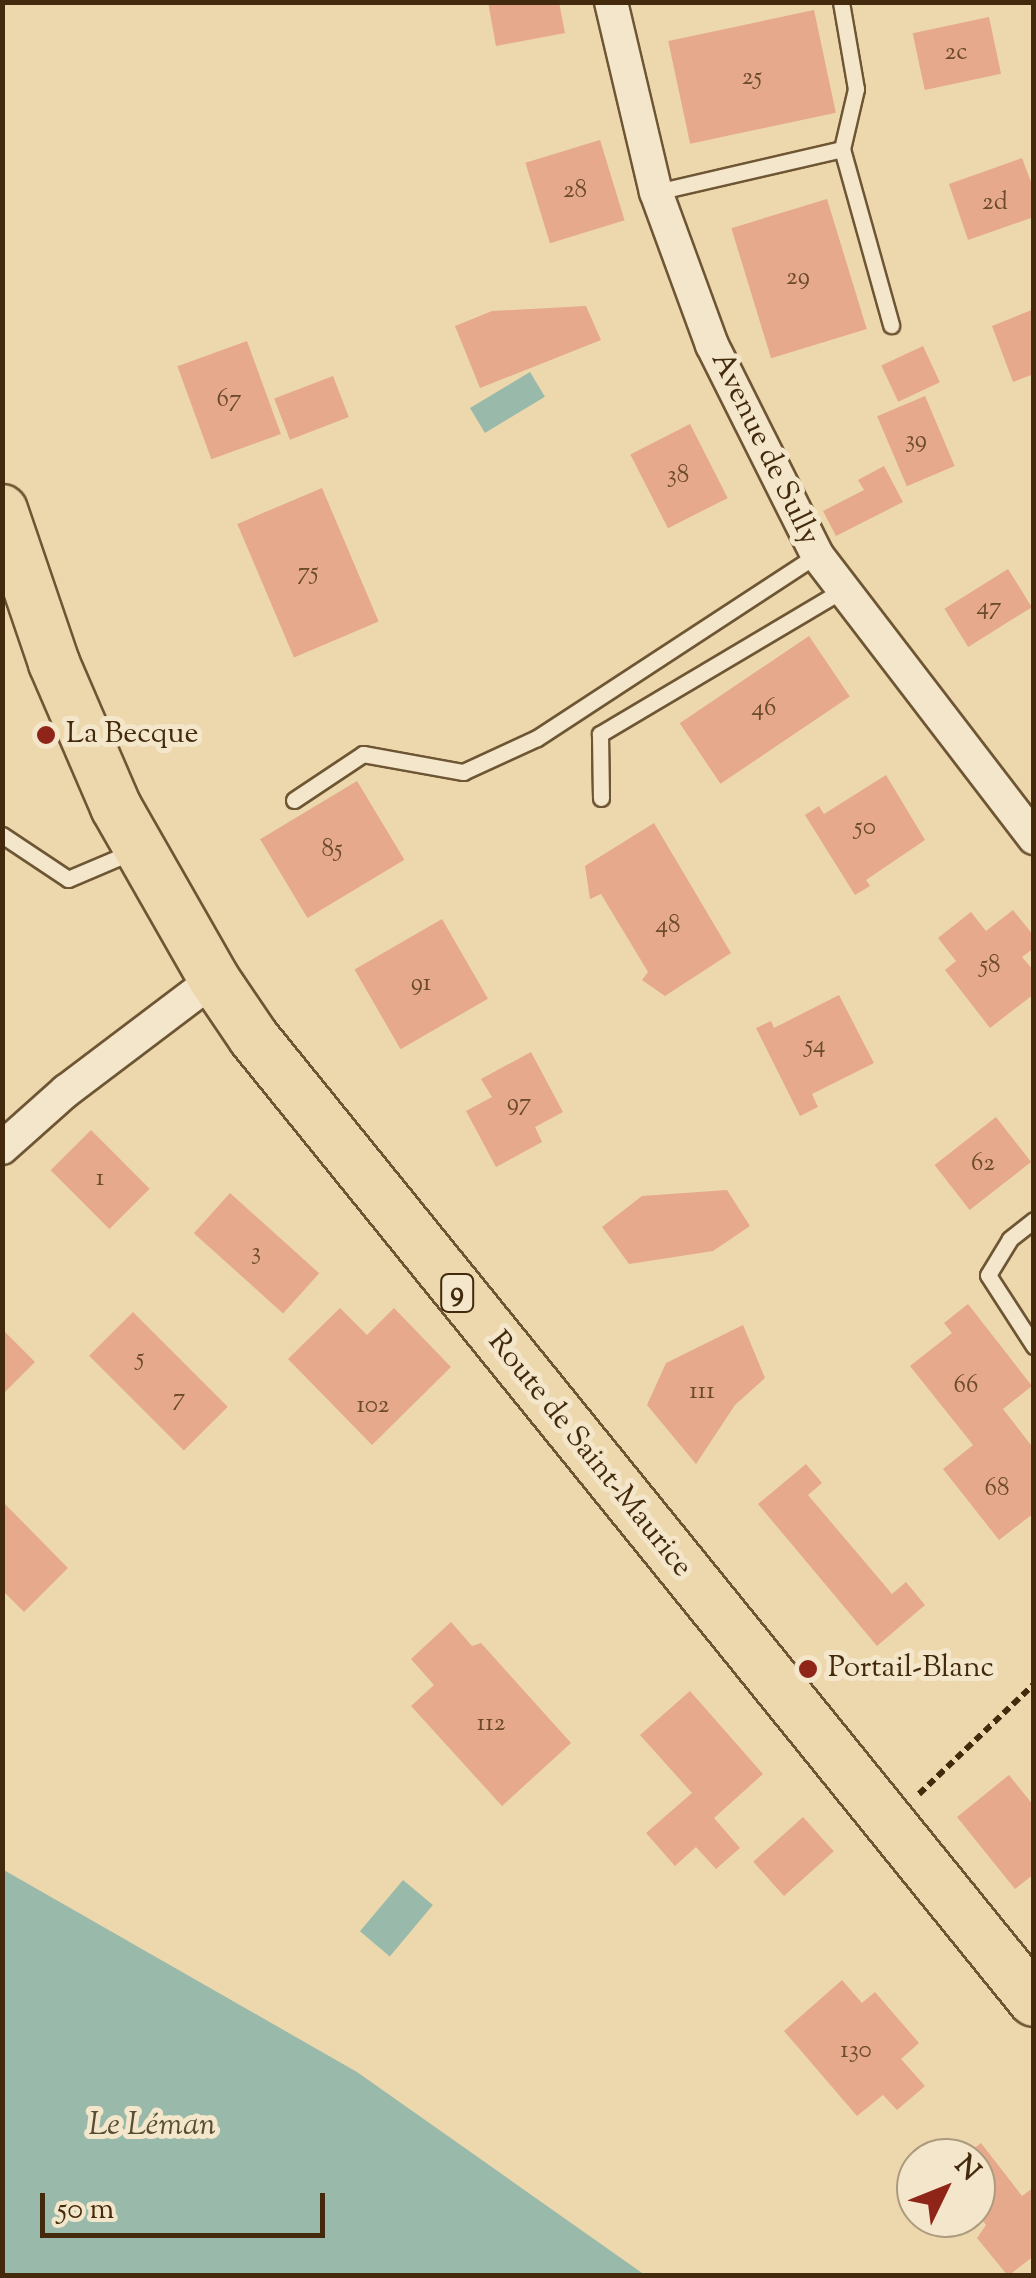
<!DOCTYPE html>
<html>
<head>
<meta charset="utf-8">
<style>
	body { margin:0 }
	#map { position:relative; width:1036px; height:2278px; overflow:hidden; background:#edd8ad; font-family:"Sorts Mill Goudy",serif }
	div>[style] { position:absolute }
	.water>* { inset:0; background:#99baaa; transform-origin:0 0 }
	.building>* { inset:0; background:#e6a98b; transform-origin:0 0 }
	.path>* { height:6px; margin-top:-3px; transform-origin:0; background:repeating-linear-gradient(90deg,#432a0c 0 8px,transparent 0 13px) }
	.roads { filter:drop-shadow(2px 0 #6e5634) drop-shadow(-2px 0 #6e5634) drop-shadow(0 2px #6e5634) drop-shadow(0 -2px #6e5634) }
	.lane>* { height:15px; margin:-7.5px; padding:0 7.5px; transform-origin:7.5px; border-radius:7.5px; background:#f3e6ca }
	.street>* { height:32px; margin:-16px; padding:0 16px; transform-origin:16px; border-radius:16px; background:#f3e6ca }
	.primary>* { height:50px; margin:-25px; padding:0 25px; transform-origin:25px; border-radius:25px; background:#edd8ad }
	.dots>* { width:28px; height:28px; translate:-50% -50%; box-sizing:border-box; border:5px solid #f3e6ca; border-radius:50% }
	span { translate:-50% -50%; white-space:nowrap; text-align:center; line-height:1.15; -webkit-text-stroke:10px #f3e6ca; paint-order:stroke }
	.number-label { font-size:25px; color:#6c4a2c }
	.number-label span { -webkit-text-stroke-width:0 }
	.shield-label span { padding:2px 8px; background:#f3e6ca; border:2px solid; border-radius:8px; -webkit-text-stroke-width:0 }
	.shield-label { font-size:28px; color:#432a0c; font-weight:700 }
	.street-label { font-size:30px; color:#432a0c }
	.poi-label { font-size:30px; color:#432a0c }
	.left { translate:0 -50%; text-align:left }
	.water-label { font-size:32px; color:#584e34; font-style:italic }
	.frame { position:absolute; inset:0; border:5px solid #432a0c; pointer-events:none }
	.north { position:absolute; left:896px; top:2138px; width:100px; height:100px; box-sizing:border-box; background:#f3e6ca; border:2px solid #ad9b7e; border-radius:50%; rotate:47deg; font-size:28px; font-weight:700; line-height:40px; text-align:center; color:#432a0c }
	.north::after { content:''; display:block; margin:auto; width:35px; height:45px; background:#8f2418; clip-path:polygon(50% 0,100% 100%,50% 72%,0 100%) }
	.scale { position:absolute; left:40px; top:2193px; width:285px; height:45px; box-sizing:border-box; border:5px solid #432a0c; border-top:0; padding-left:12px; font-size:30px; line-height:35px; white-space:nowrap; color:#432a0c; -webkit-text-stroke:8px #f3e6ca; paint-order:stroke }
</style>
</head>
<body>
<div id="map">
	<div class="water">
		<i style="left:530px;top:372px;width:29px;height:70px;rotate:59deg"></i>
		<i style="clip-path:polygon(2px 1869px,357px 2072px,645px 2275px,3px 2275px)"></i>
		<i style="left:403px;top:1880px;width:39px;height:67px;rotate:40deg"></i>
	</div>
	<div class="building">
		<i style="clip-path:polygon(488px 2px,559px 2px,565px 33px,496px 46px)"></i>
		<i style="left:814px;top:10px;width:105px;height:149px;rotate:78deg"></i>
		<i style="left:989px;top:17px;width:58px;height:78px;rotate:78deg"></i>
		<i style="left:600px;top:140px;width:84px;height:78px;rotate:73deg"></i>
		<i style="clip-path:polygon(1022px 158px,1034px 190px,1034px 217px,968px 240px,949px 184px)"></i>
		<i style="left:827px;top:199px;width:136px;height:100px;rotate:73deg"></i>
		<i style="clip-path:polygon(586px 306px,601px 340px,480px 388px,455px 326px,492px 311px)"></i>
		<i style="clip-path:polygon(1034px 309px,1034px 374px,1013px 382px,992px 326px)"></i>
		<i style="left:247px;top:341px;width:99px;height:74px;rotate:70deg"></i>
		<i style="left:923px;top:346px;width:40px;height:46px;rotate:65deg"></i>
		<i style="left:333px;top:376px;width:44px;height:63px;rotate:69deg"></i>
		<i style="left:925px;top:396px;width:76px;height:52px;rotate:67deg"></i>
		<i style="left:690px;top:424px;width:83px;height:67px;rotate:63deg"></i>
		<i style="clip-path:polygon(884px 466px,903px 502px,836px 536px,823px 511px,864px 490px,858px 480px)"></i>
		<i style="left:322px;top:488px;width:145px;height:92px;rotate:67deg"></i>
		<i style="left:1008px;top:569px;width:45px;height:75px;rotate:58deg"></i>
		<i style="left:809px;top:636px;width:73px;height:156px;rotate:56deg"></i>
		<i style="clip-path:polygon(886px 775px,925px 840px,866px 880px,870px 886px,855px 895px,805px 815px,819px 806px,824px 814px)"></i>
		<i style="left:357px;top:781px;width:92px;height:113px;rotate:59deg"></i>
		<i style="clip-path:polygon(654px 823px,731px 953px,665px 996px,642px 980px,648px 972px,601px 894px,590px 899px,585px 866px)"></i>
		<i style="clip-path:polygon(1013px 910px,1034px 936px,1034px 948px,1022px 957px,1034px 971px,1034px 994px,990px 1028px,945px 970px,956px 961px,938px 938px,971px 912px,986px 931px)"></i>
		<i style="left:442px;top:919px;width:92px;height:101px;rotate:60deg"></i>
		<i style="clip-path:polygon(839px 995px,874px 1063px,812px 1094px,818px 1107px,800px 1116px,756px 1028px,771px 1021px,774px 1028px)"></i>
		<i style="clip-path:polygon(531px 1052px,563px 1112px,535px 1127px,542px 1142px,496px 1167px,466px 1111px,492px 1097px,481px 1079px)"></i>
		<i style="left:996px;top:1117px;width:57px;height:78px;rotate:52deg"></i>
		<i style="left:91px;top:1130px;width:83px;height:57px;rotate:45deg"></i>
		<i style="clip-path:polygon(727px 1190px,750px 1226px,713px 1251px,629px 1264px,602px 1227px,642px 1196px)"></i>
		<i style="left:230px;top:1193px;width:120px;height:54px;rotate:42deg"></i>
		<i style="clip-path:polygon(968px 1304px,1032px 1386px,1003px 1409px,1034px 1449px,1034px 1513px,999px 1540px,943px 1469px,973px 1445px,910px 1366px,952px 1333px,944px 1323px)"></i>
		<i style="clip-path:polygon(340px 1308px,367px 1335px,394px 1308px,451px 1367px,372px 1445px,288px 1359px)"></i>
		<i style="left:133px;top:1312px;width:134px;height:62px;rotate:45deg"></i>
		<i style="clip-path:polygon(743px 1325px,765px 1378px,735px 1405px,696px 1464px,647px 1405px,666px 1363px)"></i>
		<i style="clip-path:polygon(2px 1329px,35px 1362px,2px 1395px)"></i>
		<i style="clip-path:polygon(806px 1464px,822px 1483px,808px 1495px,892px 1594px,906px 1582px,925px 1605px,877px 1646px,758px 1504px)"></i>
		<i style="clip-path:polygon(2px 1501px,68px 1568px,24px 1612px,2px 1590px)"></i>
		<i style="clip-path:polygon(451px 1622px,472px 1646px,481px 1643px,571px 1743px,502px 1806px,411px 1706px,434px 1685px,411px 1659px)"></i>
		<i style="clip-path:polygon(690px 1691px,763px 1774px,714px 1818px,740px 1848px,716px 1869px,696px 1847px,675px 1866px,646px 1833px,692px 1793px,640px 1735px)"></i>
		<i style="clip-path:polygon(1009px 1775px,1034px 1806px,1034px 1874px,1015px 1889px,957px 1817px)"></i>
		<i style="left:803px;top:1817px;width:46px;height:67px;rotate:48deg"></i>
		<i style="clip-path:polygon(842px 1980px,862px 2003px,875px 1992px,919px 2043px,901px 2059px,925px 2086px,897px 2110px,883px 2095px,857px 2116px,784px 2031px)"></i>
		<i style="clip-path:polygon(981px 2143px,1022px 2196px,1034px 2187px,1034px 2256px,1008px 2276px,977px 2238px,986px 2225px,976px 2212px,976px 2158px,961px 2158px)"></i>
	</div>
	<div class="path">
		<i style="left:919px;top:1794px;width:159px;rotate:-43.7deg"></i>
	</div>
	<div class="roads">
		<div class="lane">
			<i style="left:842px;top:149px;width:183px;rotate:74.4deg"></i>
			<i style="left:656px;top:192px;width:191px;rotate:-13deg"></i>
			<i style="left:842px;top:149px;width:62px;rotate:-76.9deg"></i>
			<i style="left:856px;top:89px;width:88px;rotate:-99.8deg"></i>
			<i style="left:601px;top:798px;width:64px;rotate:-90.9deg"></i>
			<i style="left:600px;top:734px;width:282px;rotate:-30.7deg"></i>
			<i style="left:294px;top:800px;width:83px;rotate:-33.7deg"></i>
			<i style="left:363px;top:754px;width:102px;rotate:10.2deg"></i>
			<i style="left:463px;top:772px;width:81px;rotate:-24.7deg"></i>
			<i style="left:537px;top:738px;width:334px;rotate:-33.2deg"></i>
			<i style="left:2px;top:835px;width:79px;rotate:33.7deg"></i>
			<i style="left:68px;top:879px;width:72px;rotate:-23deg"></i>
			<i style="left:1034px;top:1220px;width:31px;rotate:142deg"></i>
			<i style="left:1010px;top:1239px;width:42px;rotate:121.4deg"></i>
			<i style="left:988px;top:1275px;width:85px;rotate:57.1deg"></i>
		</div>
		<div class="street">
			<i style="left:611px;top:2px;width:195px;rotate:76.7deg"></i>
			<i style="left:656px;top:192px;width:163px;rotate:69.9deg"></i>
			<i style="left:712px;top:345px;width:235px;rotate:63.4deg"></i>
			<i style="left:817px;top:555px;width:357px;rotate:52.5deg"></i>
			<i style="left:2px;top:1148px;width:86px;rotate:-41.7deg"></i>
			<i style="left:66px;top:1091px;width:186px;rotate:-37.1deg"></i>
		</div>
		<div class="primary">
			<i style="left:2px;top:510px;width:162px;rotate:71.2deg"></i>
			<i style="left:54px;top:663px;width:157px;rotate:66.7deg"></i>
			<i style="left:116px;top:807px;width:198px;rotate:60.3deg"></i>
			<i style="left:214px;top:979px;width:71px;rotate:55.9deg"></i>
			<i style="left:254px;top:1038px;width:1239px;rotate:50.99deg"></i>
		</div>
	</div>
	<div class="dots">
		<i style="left:46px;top:735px;background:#8f2418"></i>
		<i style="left:808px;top:1669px;background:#8f2418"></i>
	</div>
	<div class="number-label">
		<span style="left:956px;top:53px">2c</span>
		<span style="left:752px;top:78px">25</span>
		<span style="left:575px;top:191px">28</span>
		<span style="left:995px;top:203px">2d</span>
		<span style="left:798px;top:278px">29</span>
		<span style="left:229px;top:400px">67</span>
		<span style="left:916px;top:441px">39</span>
		<span style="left:678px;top:476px">38</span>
		<span style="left:308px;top:573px">75</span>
		<span style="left:989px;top:608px">47</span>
		<span style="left:764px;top:709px">46</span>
		<span style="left:865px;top:828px">50</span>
		<span style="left:332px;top:850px">85</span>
		<span style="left:668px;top:926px">48</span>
		<span style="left:990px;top:966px">58</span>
		<span style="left:421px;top:984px">91</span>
		<span style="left:815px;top:1046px">54</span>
		<span style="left:519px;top:1104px">97</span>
		<span style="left:983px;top:1164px">62</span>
		<span style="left:100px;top:1179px">1</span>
		<span style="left:256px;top:1253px">3</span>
		<span style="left:140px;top:1359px">5</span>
		<span style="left:966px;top:1386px">66</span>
		<span style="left:702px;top:1392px">111</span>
		<span style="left:179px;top:1399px">7</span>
		<span style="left:373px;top:1406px">102</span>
		<span style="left:997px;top:1489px">68</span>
		<span style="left:491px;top:1724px">112</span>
		<span style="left:856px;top:2051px">130</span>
	</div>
	<div class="shield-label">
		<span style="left:457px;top:1293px">9</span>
	</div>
	<div class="street-label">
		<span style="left:764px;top:449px;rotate:64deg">Avenue de Sully</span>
		<span style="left:589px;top:1455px;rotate:51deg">Route de Saint-Maurice</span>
	</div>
	<div class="poi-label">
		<span class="left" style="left:66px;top:735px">La Becque</span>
		<span class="left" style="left:828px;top:1669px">Portail-Blanc</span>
	</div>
	<div class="water-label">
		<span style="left:152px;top:2126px">Le Léman</span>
	</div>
	<div class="frame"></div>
	<div class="north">N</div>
	<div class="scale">50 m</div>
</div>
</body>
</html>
